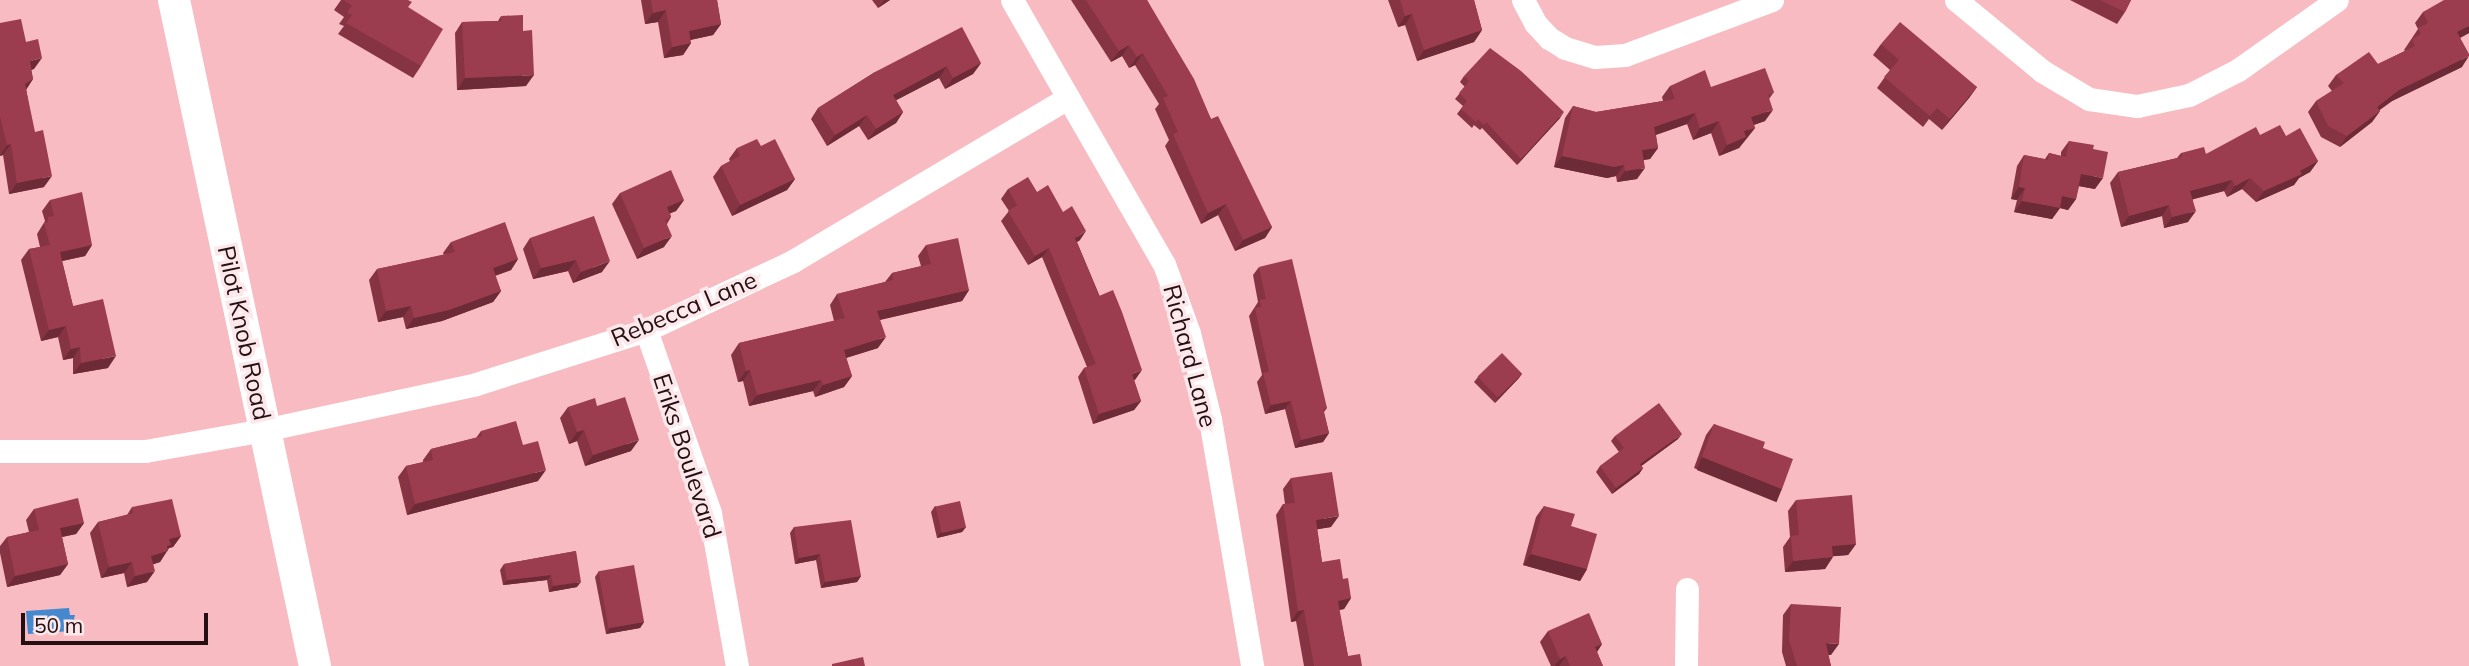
<!DOCTYPE html>
<html>
<head>
<meta charset="utf-8">
<style>
	body { margin:0 }
	#map { position:relative; width:2469px; height:666px; overflow:hidden; background:#f8bbc1; font-family:Mulish,sans-serif }
	div>[style] { position:absolute }
	.water>* { inset:0; background:#4588ce }
	.minor>* { height:23px; margin:-11.5px; padding:0 11.5px; transform-origin:11.5px; border-radius:11.5px; background:#fff }
	.secondary>* { height:32px; margin:-16px; padding:0 16px; transform-origin:16px; border-radius:16px; background:#fff }
	.wall>* { inset:0; background:#863444 }
	.shaded-wall>* { inset:0; background:#6d2b37; transform-origin:0 0 }
	.building>* { inset:0; background:#9c3d4f; transform-origin:0 0 }
	span { translate:-50% -50%; white-space:nowrap; text-align:center; line-height:1.15; -webkit-text-stroke:7px #fce8ea; paint-order:stroke }
	.street-label { font-size:24px; color:#240f12 }
	.scale { position:absolute; left:21px; top:613px; width:187px; height:32px; box-sizing:border-box; border:4px solid #240f12; border-top:0; padding-left:9px; font-size:21px; line-height:24px; white-space:nowrap; color:#240f12; -webkit-text-stroke:5px #fce8ea; paint-order:stroke }
</style>
</head>
<body>
<div id="map">
	<div class="water">
		<i style="clip-path:polygon(69px 608px,70px 615px,75px 615px,71px 631px,28px 634px,26px 611px)"></i>
	</div>
	<div class="minor">
		<i style="left:1012px;top:0;width:305px;rotate:60.1deg"></i>
		<i style="left:1164px;top:264px;width:73px;rotate:70.1deg"></i>
		<i style="left:1189px;top:333px;width:89px;rotate:76.3deg"></i>
		<i style="left:1210px;top:419px;width:251px;rotate:80.3deg"></i>
		<i style="left:1523px;top:0;width:26px;rotate:62deg"></i>
		<i style="left:1535px;top:23px;width:21px;rotate:47deg"></i>
		<i style="left:1549px;top:38px;width:19px;rotate:32deg"></i>
		<i style="left:1565px;top:48px;width:31px;rotate:17deg"></i>
		<i style="left:1595px;top:57px;width:30px;rotate:-4deg"></i>
		<i style="left:1625px;top:55px;width:157px;rotate:-20.5deg"></i>
		<i style="left:1956px;top:0;width:112px;rotate:39.5deg"></i>
		<i style="left:2042px;top:71px;width:55px;rotate:30.8deg"></i>
		<i style="left:2089px;top:99px;width:49px;rotate:8.3deg"></i>
		<i style="left:2137px;top:106px;width:53px;rotate:-11.9deg"></i>
		<i style="left:2189px;top:95px;width:55px;rotate:-27deg"></i>
		<i style="left:2238px;top:70px;width:121px;rotate:-35.3deg"></i>
		<i style="left:646px;top:330px;width:194px;rotate:70.7deg"></i>
		<i style="left:710px;top:513px;width:155px;rotate:80deg"></i>
		<i style="left:0;top:451px;width:145px"></i>
		<i style="left:145px;top:451px;width:121px;rotate:-10deg"></i>
		<i style="left:264px;top:430px;width:217px;rotate:-12.2deg"></i>
		<i style="left:476px;top:384px;width:178px;rotate:-17.6deg"></i>
		<i style="left:646px;top:330px;width:162px;rotate:-25.1deg"></i>
		<i style="left:793px;top:261px;width:320px;rotate:-30.7deg"></i>
		<i style="left:1686px;top:666px;width:77px;rotate:-89.3deg"></i>
	</div>
	<div class="secondary">
		<i style="left:174px;top:0;width:681px;rotate:78.05deg"></i>
	</div>
	<div class="wall">
		<i style="clip-path:polygon(341px 0,408px 0,408px 7px,421px 66px,413px 78px,338px 34px,344px 26px,339px 24px,344px 17px,334px 10px)"></i>
		<i style="clip-path:polygon(641px 0,717px 0,721px 24px,713px 35px,690px 40px,691px 43px,683px 55px,664px 58px,658px 22px,645px 24px)"></i>
		<i style="clip-path:polygon(872px 0,890px 0,878px 8px)"></i>
		<i style="clip-path:polygon(1071px 0,1147px 0,1211px 119px,1272px 227px,1265px 238px,1235px 251px,1218px 215px,1201px 224px,1165px 146px,1169px 140px,1155px 109px,1159px 104px,1135px 65px,1129px 68px,1122px 56px,1111px 62px)"></i>
		<i style="clip-path:polygon(1388px 0,1474px 0,1482px 30px,1474px 42px,1417px 61px,1405px 25px,1398px 27px)"></i>
		<i style="clip-path:polygon(2070px 0,2131px 0,2125px 12px,2117px 24px)"></i>
		<i style="clip-path:polygon(2469px 0,2469px 33px,2460px 38px,2462px 67px,2392px 101px,2379px 110px,2380px 111px,2372px 122px,2340px 147px,2321px 137px,2308px 112px,2316px 101px,2332px 91px,2328px 86px,2336px 75px,2378px 64px,2405px 51px,2404px 50px,2418px 29px,2415px 23px,2423px 12px)"></i>
		<i style="clip-path:polygon(501px 16px,526px 86px,457px 90px,455px 33px,462px 22px,498px 21px)"></i>
		<i style="clip-path:polygon(0 23px,26px 42px,34px 69px,31px 70px,33px 79px,26px 89px,44px 187px,9px 194px,3px 155px,0 156px)"></i>
		<i style="clip-path:polygon(1881px 44px,1977px 87px,1969px 98px,1942px 130px,1929px 119px,1923px 127px,1877px 88px,1890px 70px,1873px 55px)"></i>
		<i style="clip-path:polygon(981px 63px,973px 74px,945px 89px,939px 78px,896px 100px,903px 112px,896px 123px,868px 140px,859px 126px,827px 146px,811px 119px,818px 108px,875px 72px)"></i>
		<i style="clip-path:polygon(1464px 76px,1560px 118px,1517px 165px,1482px 128px,1480px 130px,1474px 125px,1472px 128px,1457px 114px,1463px 106px,1455px 99px,1465px 87px,1460px 82px)"></i>
		<i style="clip-path:polygon(1670px 86px,1711px 87px,1774px 92px,1769px 99px,1765px 121px,1754px 125px,1755px 128px,1739px 148px,1719px 156px,1711px 133px,1693px 140px,1687px 124px,1656px 135px,1658px 148px,1650px 159px,1644px 160px,1637px 179px,1617px 182px,1616px 176px,1607px 178px,1554px 167px,1565px 118px,1573px 106px,1596px 112px,1663px 101px,1662px 97px)"></i>
		<i style="clip-path:polygon(2260px 135px,2286px 136px,2318px 161px,2310px 172px,2299px 178px,2294px 185px,2256px 202px,2242px 189px,2227px 197px,2224px 191px,2193px 199px,2188px 222px,2164px 228px,2162px 216px,2121px 227px,2110px 183px,2118px 172px,2177px 158px,2181px 153px,2206px 154px)"></i>
		<i style="clip-path:polygon(2069px 141px,2093px 149px,2095px 189px,2079px 186px,2076px 199px,2068px 210px,2060px 208px,2052px 219px,2014px 212px,2017px 200px,2011px 199px,2017px 166px,2024px 155px,2045px 159px,2049px 153px,2061px 156px,2061px 152px)"></i>
		<i style="clip-path:polygon(737px 148px,795px 179px,787px 190px,732px 216px,713px 177px,721px 166px,730px 161px,729px 159px)"></i>
		<i style="clip-path:polygon(1008px 189px,1037px 192px,1080px 240px,1077px 242px,1135px 380px,1134px 380px,1141px 401px,1134px 410px,1093px 424px,1078px 377px,1084px 368px,1087px 367px,1042px 257px,1028px 265px,1001px 221px,1009px 211px,1001px 199px)"></i>
		<i style="clip-path:polygon(620px 193px,684px 200px,676px 211px,670px 213px,671px 217px,667px 224px,664px 247px,637px 259px,612px 204px)"></i>
		<i style="clip-path:polygon(50px 200px,92px 245px,85px 256px,62px 261px,73px 306px,108px 368px,73px 374px,73px 358px,63px 360px,58px 337px,41px 341px,21px 260px,29px 249px,40px 247px,37px 234px,45px 221px,42px 211px)"></i>
		<i style="clip-path:polygon(530px 238px,602px 272px,573px 283px,568px 271px,533px 279px,523px 249px)"></i>
		<i style="clip-path:polygon(451px 242px,518px 259px,511px 270px,495px 276px,501px 291px,493px 302px,442px 321px,406px 329px,403px 317px,378px 322px,369px 280px,377px 269px,444px 255px,443px 253px)"></i>
		<i style="clip-path:polygon(926px 245px,969px 290px,962px 301px,880px 320px,878px 348px,846px 358px,852px 376px,844px 387px,815px 397px,813px 391px,749px 406px,743px 381px,738px 382px,731px 355px,739px 343px,834px 321px,830px 305px,837px 294px,885px 282px,892px 273px,921px 266px,918px 256px)"></i>
		<i style="clip-path:polygon(1259px 267px,1327px 408px,1324px 412px,1329px 433px,1323px 442px,1295px 448px,1285px 409px,1265px 414px,1257px 382px,1262px 375px,1249px 316px,1258px 302px,1253px 275px)"></i>
		<i style="clip-path:polygon(1522px 374px,1518px 379px,1495px 403px,1474px 382px,1478px 377px)"></i>
		<i style="clip-path:polygon(597px 406px,631px 451px,585px 466px,577px 441px,569px 444px,560px 418px,568px 407px)"></i>
		<i style="clip-path:polygon(1714px 424px,1763px 448px,1782px 489px,1774px 500px,1694px 468px,1706px 435px)"></i>
		<i style="clip-path:polygon(481px 431px,523px 445px,538px 481px,407px 515px,398px 477px,406px 466px,423px 462px,423px 460px,431px 449px,476px 438px)"></i>
		<i style="clip-path:polygon(1615px 436px,1678px 439px,1641px 466px,1643px 468px,1639px 474px,1612px 494px,1596px 472px,1600px 466px,1619px 452px,1611px 441px)"></i>
		<i style="clip-path:polygon(1291px 478px,1331px 527px,1317px 529px,1322px 562px,1343px 579px,1351px 598px,1344px 609px,1339px 610px,1348px 656px,1362px 666px,1304px 666px,1296px 621px,1291px 622px,1276px 515px,1283px 504px,1285px 504px,1283px 489px)"></i>
		<i style="clip-path:polygon(1796px 500px,1856px 544px,1848px 555px,1833px 556px,1825px 569px,1785px 572px,1783px 547px,1790px 537px,1788px 511px)"></i>
		<i style="clip-path:polygon(935px 506px,966px 527px,962px 532px,937px 538px,931px 512px)"></i>
		<i style="clip-path:polygon(1544px 506px,1571px 526px,1587px 569px,1580px 581px,1523px 565px,1536px 517px)"></i>
		<i style="clip-path:polygon(132px 507px,181px 536px,173px 547px,169px 548px,160px 562px,153px 564px,147px 582px,127px 587px,124px 573px,101px 578px,90px 533px,98px 522px,127px 515px)"></i>
		<i style="clip-path:polygon(34px 509px,84px 523px,76px 534px,62px 537px,68px 564px,60px 575px,7px 587px,0 553px,0 546px,7px 537px,29px 532px,26px 520px)"></i>
		<i style="clip-path:polygon(794px 527px,861px 576px,857px 582px,821px 588px,816px 560px,795px 564px,790px 533px)"></i>
		<i style="clip-path:polygon(576px 551px,577px 587px,549px 592px,547px 580px,503px 585px,500px 570px,504px 564px)"></i>
		<i style="clip-path:polygon(599px 571px,644px 622px,640px 628px,606px 634px,595px 577px)"></i>
		<i style="clip-path:polygon(1791px 604px,1831px 655px,1828px 655px,1831px 666px,1786px 666px,1782px 652px,1783px 615px)"></i>
		<i style="clip-path:polygon(1548px 631px,1602px 644px,1597px 652px,1603px 666px,1551px 666px,1540px 642px)"></i>
	</div>
	<div class="shaded-wall">
		<i style="clip-path:polygon(884px 0,890px 0,878px 8px)"></i>
		<i style="clip-path:polygon(666px 10px,658px 22px,645px 24px,653px 13px)"></i>
		<i style="clip-path:polygon(1412px 14px,1405px 25px,1398px 27px,1405px 16px)"></i>
		<i style="clip-path:polygon(721px 24px,713px 35px,681px 42px,689px 31px)"></i>
		<i style="clip-path:polygon(2469px 26px,2469px 33px,2450px 43px,2457px 32px)"></i>
		<i style="clip-path:polygon(1482px 30px,1474px 42px,1417px 61px,1424px 50px)"></i>
		<i style="clip-path:polygon(691px 43px,683px 55px,664px 58px,672px 47px)"></i>
		<i style="clip-path:polygon(1129px 45px,1122px 56px,1111px 62px,1119px 51px)"></i>
		<i style="clip-path:polygon(1143px 53px,1135px 65px,1129px 68px,1137px 57px)"></i>
		<i style="clip-path:polygon(2469px 56px,2462px 67px,2392px 101px,2369px 118px,2377px 107px,2399px 90px)"></i>
		<i style="clip-path:polygon(42px 58px,34px 69px,22px 72px,30px 61px)"></i>
		<i style="clip-path:polygon(981px 63px,973px 74px,945px 89px,953px 78px)"></i>
		<i style="clip-path:polygon(947px 66px,939px 78px,885px 106px,893px 95px)"></i>
		<i style="clip-path:polygon(534px 75px,526px 86px,457px 90px,465px 78px)"></i>
		<i style="clip-path:polygon(33px 79px,26px 90px,25px 84px)"></i>
		<i style="clip-path:polygon(1977px 87px,1969px 98px,1942px 130px,1950px 119px)"></i>
		<i style="clip-path:polygon(1773px 110px,1765px 121px,1744px 128px,1751px 117px)"></i>
		<i style="clip-path:polygon(2380px 111px,2372px 122px,2340px 147px,2347px 136px)"></i>
		<i style="clip-path:polygon(903px 112px,896px 123px,868px 140px,876px 129px)"></i>
		<i style="clip-path:polygon(1564px 112px,1560px 118px,1517px 165px,1521px 159px)"></i>
		<i style="clip-path:polygon(1695px 113px,1687px 124px,1646px 138px,1654px 127px)"></i>
		<i style="clip-path:polygon(867px 115px,859px 126px,827px 146px,835px 135px)"></i>
		<i style="clip-path:polygon(1719px 121px,1711px 133px,1693px 140px,1700px 128px)"></i>
		<i style="clip-path:polygon(1755px 128px,1739px 148px,1719px 156px,1727px 145px,1744px 131px)"></i>
		<i style="clip-path:polygon(11px 144px,3px 155px,0 156px,7px 145px)"></i>
		<i style="clip-path:polygon(1658px 148px,1650px 159px,1635px 161px,1642px 150px)"></i>
		<i style="clip-path:polygon(1562px 156px,1624px 165px,1616px 176px,1607px 178px,1554px 167px)"></i>
		<i style="clip-path:polygon(2318px 161px,2310px 172px,2299px 178px,2294px 185px,2256px 202px,2264px 191px)"></i>
		<i style="clip-path:polygon(1645px 168px,1637px 179px,1617px 182px,1625px 171px)"></i>
		<i style="clip-path:polygon(2081px 174px,2103px 178px,2095px 189px,2073px 185px)"></i>
		<i style="clip-path:polygon(52px 176px,44px 187px,9px 194px,17px 183px)"></i>
		<i style="clip-path:polygon(2250px 178px,2242px 189px,2227px 197px,2235px 186px)"></i>
		<i style="clip-path:polygon(795px 179px,787px 190px,732px 216px,740px 205px)"></i>
		<i style="clip-path:polygon(2232px 180px,2224px 191px,2183px 202px,2190px 191px)"></i>
		<i style="clip-path:polygon(2019px 187px,2025px 188px,2017px 200px,2011px 199px)"></i>
		<i style="clip-path:polygon(2062px 196px,2076px 199px,2068px 210px,2060px 208px,2052px 219px,2014px 212px,2022px 201px)"></i>
		<i style="clip-path:polygon(684px 200px,676px 211px,659px 218px,667px 207px)"></i>
		<i style="clip-path:polygon(1226px 204px,1218px 215px,1201px 224px,1208px 213px)"></i>
		<i style="clip-path:polygon(2169px 205px,2162px 216px,2121px 227px,2129px 216px)"></i>
		<i style="clip-path:polygon(2196px 211px,2188px 222px,2164px 228px,2172px 217px)"></i>
		<i style="clip-path:polygon(1272px 227px,1265px 238px,1235px 251px,1243px 240px)"></i>
		<i style="clip-path:polygon(1086px 231px,1080px 240px,1069px 247px,1075px 238px)"></i>
		<i style="clip-path:polygon(672px 236px,664px 247px,637px 259px,644px 248px)"></i>
		<i style="clip-path:polygon(92px 245px,85px 256px,53px 263px,60px 252px)"></i>
		<i style="clip-path:polygon(1049px 248px,1042px 257px,1028px 265px,1035px 256px)"></i>
		<i style="clip-path:polygon(518px 259px,511px 270px,485px 279px,493px 268px)"></i>
		<i style="clip-path:polygon(576px 260px,568px 271px,533px 279px,541px 268px)"></i>
		<i style="clip-path:polygon(610px 261px,602px 272px,573px 283px,581px 272px)"></i>
		<i style="clip-path:polygon(969px 290px,962px 301px,870px 322px,877px 311px)"></i>
		<i style="clip-path:polygon(501px 291px,493px 302px,442px 321px,406px 329px,414px 318px)"></i>
		<i style="clip-path:polygon(411px 306px,403px 317px,378px 322px,386px 311px)"></i>
		<i style="clip-path:polygon(66px 326px,58px 337px,41px 341px,49px 330px)"></i>
		<i style="clip-path:polygon(886px 337px,878px 348px,836px 361px,844px 350px)"></i>
		<i style="clip-path:polygon(80px 347px,73px 358px,63px 360px,71px 349px)"></i>
		<i style="clip-path:polygon(116px 356px,108px 368px,73px 374px,81px 363px)"></i>
		<i style="clip-path:polygon(750px 370px,743px 381px,738px 382px,746px 371px)"></i>
		<i style="clip-path:polygon(1142px 370px,1135px 380px,1125px 383px,1132px 374px)"></i>
		<i style="clip-path:polygon(1522px 374px,1518px 379px,1495px 403px,1499px 397px)"></i>
		<i style="clip-path:polygon(852px 376px,844px 387px,815px 397px,823px 385px)"></i>
		<i style="clip-path:polygon(821px 380px,813px 391px,749px 406px,757px 395px)"></i>
		<i style="clip-path:polygon(1141px 401px,1134px 410px,1093px 424px,1099px 414px)"></i>
		<i style="clip-path:polygon(1291px 401px,1285px 409px,1265px 414px,1271px 405px)"></i>
		<i style="clip-path:polygon(584px 430px,577px 441px,569px 444px,577px 432px)"></i>
		<i style="clip-path:polygon(1329px 433px,1323px 442px,1295px 448px,1301px 440px)"></i>
		<i style="clip-path:polygon(1682px 434px,1678px 439px,1636px 470px,1640px 464px)"></i>
		<i style="clip-path:polygon(639px 440px,631px 451px,585px 466px,593px 455px)"></i>
		<i style="left:1702px;top:457px;width:86px;height:14px;rotate:22deg"></i>
		<i style="clip-path:polygon(1643px 468px,1639px 474px,1612px 494px,1616px 488px)"></i>
		<i style="clip-path:polygon(546px 470px,538px 481px,407px 515px,415px 504px)"></i>
		<i style="clip-path:polygon(1339px 516px,1331px 527px,1308px 531px,1316px 520px)"></i>
		<i style="clip-path:polygon(84px 523px,76px 534px,52px 539px,60px 528px)"></i>
		<i style="clip-path:polygon(966px 527px,962px 532px,937px 538px,941px 532px)"></i>
		<i style="clip-path:polygon(181px 536px,173px 547px,169px 548px,160px 562px,143px 568px,151px 556px,169px 539px)"></i>
		<i style="clip-path:polygon(1856px 544px,1848px 555px,1825px 557px,1832px 546px)"></i>
		<i style="clip-path:polygon(820px 554px,816px 560px,795px 564px,799px 558px)"></i>
		<i style="clip-path:polygon(1531px 554px,1587px 569px,1580px 581px,1523px 565px)"></i>
		<i style="clip-path:polygon(1833px 557px,1825px 569px,1785px 572px,1793px 561px)"></i>
		<i style="clip-path:polygon(132px 562px,124px 573px,101px 578px,109px 567px)"></i>
		<i style="clip-path:polygon(68px 564px,60px 575px,7px 587px,15px 576px)"></i>
		<i style="clip-path:polygon(155px 571px,147px 582px,127px 587px,135px 576px)"></i>
		<i style="clip-path:polygon(551px 575px,547px 580px,503px 585px,507px 580px)"></i>
		<i style="clip-path:polygon(861px 576px,857px 582px,821px 588px,825px 582px)"></i>
		<i style="clip-path:polygon(581px 582px,577px 587px,549px 592px,553px 586px)"></i>
		<i style="clip-path:polygon(1351px 598px,1344px 609px,1330px 612px,1338px 601px)"></i>
		<i style="clip-path:polygon(1304px 610px,1296px 621px,1291px 622px,1298px 611px)"></i>
		<i style="clip-path:polygon(644px 622px,640px 628px,606px 634px,610px 628px)"></i>
		<i style="clip-path:polygon(1826px 643px,1839px 644px,1831px 655px,1818px 654px)"></i>
		<i style="clip-path:polygon(1602px 644px,1595px 655px,1595px 647px)"></i>
		<i style="clip-path:polygon(1566px 656px,1559px 666px,1555px 666px,1560px 659px)"></i>
	</div>
	<div class="building">
		<i style="clip-path:polygon(344px 0,408px 0,412px 2px,408px 7px,443px 29px,421px 66px,346px 23px,352px 15px,347px 12px,352px 6px)"></i>
		<i style="clip-path:polygon(651px 0,717px 0,721px 24px,689px 31px,691px 43px,672px 47px,666px 10px,653px 13px)"></i>
		<i style="clip-path:polygon(1086px 0,1147px 0,1194px 79px,1211px 119px,1218px 116px,1272px 227px,1243px 240px,1226px 204px,1208px 213px,1173px 134px,1178px 132px,1163px 98px,1168px 96px,1143px 53px,1137px 57px,1129px 45px,1119px 51px)"></i>
		<i style="clip-path:polygon(1400px 0,1474px 0,1482px 30px,1424px 50px,1412px 14px,1405px 16px)"></i>
		<i style="clip-path:polygon(2100px 0,2131px 0,2125px 12px)"></i>
		<i style="clip-path:polygon(2444px 0,2469px 0,2469px 26px,2457px 32px,2469px 54px,2469px 56px,2399px 90px,2377px 107px,2380px 111px,2347px 136px,2328px 126px,2316px 101px,2344px 83px,2336px 75px,2369px 52px,2378px 64px,2415px 46px,2412px 39px,2421px 34px,2418px 28px,2428px 23px,2423px 12px)"></i>
		<i style="clip-path:polygon(523px 15px,523px 31px,532px 30px,534px 75px,465px 78px,462px 22px,502px 21px,501px 16px)"></i>
		<i style="clip-path:polygon(21px 19px,26px 42px,38px 39px,42px 58px,30px 61px,33px 79px,25px 84px,35px 132px,43px 130px,52px 176px,17px 183px,11px 144px,7px 145px,0 116px,0 23px)"></i>
		<i style="clip-path:polygon(1900px 22px,1977px 87px,1950px 119px,1937px 108px,1930px 116px,1884px 77px,1899px 60px,1881px 44px)"></i>
		<i style="clip-path:polygon(962px 27px,981px 63px,953px 78px,947px 66px,893px 95px,903px 112px,876px 129px,867px 115px,835px 135px,818px 108px,875px 72px)"></i>
		<i style="clip-path:polygon(1490px 48px,1521px 71px,1564px 112px,1521px 159px,1486px 122px,1484px 125px,1478px 119px,1476px 122px,1461px 109px,1467px 101px,1459px 93px,1469px 81px,1464px 76px)"></i>
		<i style="clip-path:polygon(1765px 68px,1774px 92px,1768px 95px,1773px 110px,1751px 117px,1755px 128px,1744px 131px,1746px 137px,1727px 145px,1719px 121px,1700px 128px,1695px 113px,1654px 127px,1658px 148px,1642px 150px,1645px 168px,1625px 171px,1624px 165px,1614px 167px,1562px 156px,1573px 106px,1596px 112px,1675px 99px,1670px 86px,1705px 70px,1711px 87px)"></i>
		<i style="clip-path:polygon(2280px 125px,2286px 136px,2300px 128px,2318px 161px,2300px 171px,2302px 174px,2264px 191px,2250px 178px,2235px 186px,2232px 180px,2190px 191px,2196px 211px,2172px 217px,2169px 205px,2129px 216px,2118px 172px,2182px 157px,2181px 153px,2204px 147px,2206px 154px,2256px 127px,2260px 135px)"></i>
		<i style="clip-path:polygon(757px 139px,761px 146px,775px 139px,795px 179px,740px 205px,721px 166px,740px 156px,737px 148px)"></i>
		<i style="clip-path:polygon(2069px 141px,2094px 145px,2093px 149px,2108px 152px,2103px 178px,2081px 174px,2076px 199px,2062px 196px,2060px 208px,2022px 201px,2025px 188px,2019px 187px,2024px 155px,2048px 160px,2049px 153px,2066px 157px)"></i>
		<i style="clip-path:polygon(671px 170px,684px 200px,667px 207px,671px 217px,665px 220px,672px 236px,644px 248px,620px 193px)"></i>
		<i style="clip-path:polygon(1028px 177px,1037px 192px,1048px 185px,1063px 212px,1072px 206px,1086px 231px,1075px 238px,1099px 296px,1113px 290px,1122px 312px,1142px 370px,1132px 374px,1141px 401px,1099px 414px,1084px 368px,1096px 364px,1049px 248px,1035px 256px,1008px 211px,1017px 205px,1008px 189px)"></i>
		<i style="clip-path:polygon(82px 192px,92px 245px,60px 252px,73px 306px,103px 299px,116px 356px,81px 363px,80px 347px,71px 349px,66px 326px,49px 330px,29px 249px,50px 245px,44px 223px,48px 222px,48px 217px,54px 216px,50px 200px)"></i>
		<i style="clip-path:polygon(594px 216px,610px 261px,581px 272px,576px 260px,541px 268px,530px 238px)"></i>
		<i style="clip-path:polygon(505px 222px,518px 259px,493px 268px,501px 291px,449px 310px,414px 318px,411px 306px,386px 311px,377px 269px,455px 252px,451px 242px)"></i>
		<i style="clip-path:polygon(958px 238px,969px 290px,877px 311px,886px 337px,844px 350px,852px 376px,823px 385px,821px 380px,757px 395px,750px 370px,746px 371px,739px 343px,845px 318px,837px 294px,893px 280px,892px 273px,931px 264px,926px 245px)"></i>
		<i style="clip-path:polygon(1292px 259px,1327px 408px,1323px 409px,1329px 433px,1301px 440px,1291px 401px,1271px 405px,1263px 373px,1269px 372px,1255px 308px,1261px 307px,1260px 300px,1266px 299px,1259px 267px)"></i>
		<i style="left:1502px;top:353px;width:29px;height:34px;rotate:46deg"></i>
		<i style="clip-path:polygon(625px 397px,639px 440px,593px 455px,584px 430px,577px 432px,568px 407px,595px 398px,597px 406px)"></i>
		<i style="clip-path:polygon(1659px 403px,1682px 434px,1640px 464px,1643px 468px,1616px 488px,1600px 466px,1624px 448px,1615px 436px)"></i>
		<i style="clip-path:polygon(516px 421px,523px 445px,538px 441px,546px 470px,415px 504px,406px 466px,433px 460px,431px 449px,482px 436px,481px 431px)"></i>
		<i style="clip-path:polygon(1714px 424px,1765px 442px,1763px 448px,1793px 459px,1782px 489px,1702px 457px)"></i>
		<i style="clip-path:polygon(1332px 472px,1339px 516px,1316px 520px,1322px 562px,1340px 559px,1343px 579px,1348px 578px,1351px 598px,1338px 601px,1348px 656px,1360px 654px,1362px 666px,1314px 666px,1304px 610px,1298px 611px,1283px 504px,1295px 503px,1291px 478px)"></i>
		<i style="clip-path:polygon(1852px 495px,1856px 544px,1832px 546px,1833px 557px,1793px 561px,1791px 536px,1799px 535px,1796px 500px)"></i>
		<i style="clip-path:polygon(78px 498px,84px 523px,60px 528px,68px 564px,15px 576px,7px 537px,39px 530px,34px 509px)"></i>
		<i style="clip-path:polygon(172px 499px,181px 536px,169px 539px,171px 545px,167px 546px,168px 551px,151px 556px,155px 571px,135px 576px,132px 562px,109px 567px,98px 522px,133px 513px,132px 507px)"></i>
		<i style="left:960px;top:501px;width:27px;height:25px;rotate:77deg"></i>
		<i style="clip-path:polygon(1544px 506px,1575px 514px,1571px 526px,1597px 534px,1587px 569px,1531px 554px)"></i>
		<i style="clip-path:polygon(851px 520px,861px 576px,825px 582px,820px 554px,799px 558px,794px 527px)"></i>
		<i style="clip-path:polygon(576px 551px,581px 582px,553px 586px,551px 575px,507px 580px,504px 564px)"></i>
		<i style="left:634px;top:565px;width:58px;height:36px;rotate:80deg"></i>
		<i style="clip-path:polygon(1791px 604px,1841px 607px,1839px 644px,1826px 643px,1831px 666px,1797px 666px,1789px 640px)"></i>
		<i style="clip-path:polygon(1589px 613px,1602px 644px,1595px 647px,1603px 666px,1570px 666px,1566px 656px,1560px 659px,1548px 631px)"></i>
		<i style="clip-path:polygon(863px 657px,865px 666px,832px 666px,832px 664px)"></i>
	</div>
	<div class="street-label">
		<span style="left:684px;top:309px;rotate:-23deg">Rebecca Lane</span>
		<span style="left:244px;top:333px;rotate:78deg">Pilot Knob Road</span>
		<span style="left:1190px;top:356px;rotate:75deg">Richard Lane</span>
		<span style="left:687px;top:456px;rotate:72deg">Eriks Boulevard</span>
	</div>
	<div class="scale">50 m</div>
</div>
</body>
</html>
